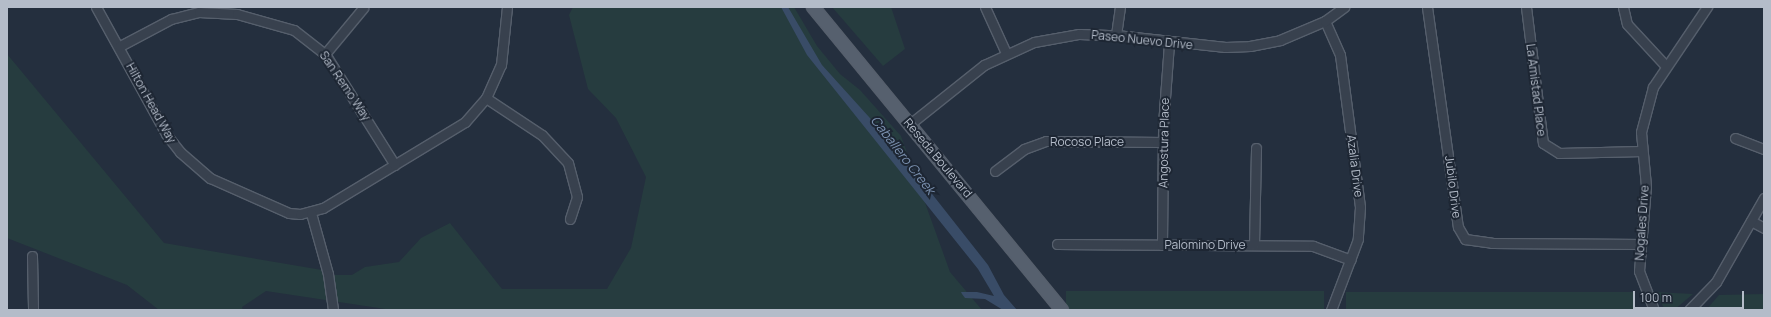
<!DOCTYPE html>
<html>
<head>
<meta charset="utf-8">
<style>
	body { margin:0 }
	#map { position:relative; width:1771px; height:317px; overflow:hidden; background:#242f3e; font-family:Manrope,sans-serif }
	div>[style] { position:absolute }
	.green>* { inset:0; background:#263c3f; transform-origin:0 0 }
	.water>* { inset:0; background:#394c67 }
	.roads { filter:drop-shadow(1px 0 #565f6c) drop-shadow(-1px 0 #565f6c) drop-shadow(0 1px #565f6c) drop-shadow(0 -1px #565f6c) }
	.minor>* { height:9px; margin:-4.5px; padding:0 4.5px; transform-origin:4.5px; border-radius:4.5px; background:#38414e }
	.major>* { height:12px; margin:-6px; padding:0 6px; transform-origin:6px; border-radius:6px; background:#56606e }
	span { translate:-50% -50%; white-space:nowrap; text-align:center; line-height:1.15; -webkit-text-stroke:4px #1d2633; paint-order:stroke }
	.street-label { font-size:12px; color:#b4bcc9 }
	.water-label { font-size:13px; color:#7c92b1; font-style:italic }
	.frame { position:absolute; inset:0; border:8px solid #b4bcc9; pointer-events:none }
	.scale { position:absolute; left:1633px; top:291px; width:111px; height:18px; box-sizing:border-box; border:2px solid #b4bcc9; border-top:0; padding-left:5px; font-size:12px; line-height:14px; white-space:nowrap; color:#b4bcc9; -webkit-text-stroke:3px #1d2633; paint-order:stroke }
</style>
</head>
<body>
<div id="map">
	<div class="green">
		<i style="clip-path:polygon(573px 7px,794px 7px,817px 46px,840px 74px,860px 90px,901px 136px,950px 272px,982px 310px,392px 310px,266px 291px,242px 307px,243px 310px,159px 310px,127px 285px,7px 238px,7px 54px,164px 243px,322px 270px,333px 275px,352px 275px,365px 267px,399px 262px,421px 238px,450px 223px,502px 289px,607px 289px,631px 248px,646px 177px,616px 118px,588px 89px,569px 15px)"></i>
		<i style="clip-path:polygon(832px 7px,891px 7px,905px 49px,883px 66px)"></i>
		<i style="left:1066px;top:291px;width:258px;height:24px"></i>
		<i style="left:1346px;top:292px;width:289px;height:19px"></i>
		<i style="clip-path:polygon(1655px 292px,1693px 294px,1674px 310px,1665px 310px)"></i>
		<i style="clip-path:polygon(1764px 294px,1764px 310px,1706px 310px,1719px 295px)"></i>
	</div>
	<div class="water">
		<i style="clip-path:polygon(781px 7px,788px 7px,822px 65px,888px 138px,988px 265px,1004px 295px,1017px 310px,1003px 310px,985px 299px,965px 298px,962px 294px,961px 292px,977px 292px,994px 296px,978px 269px,807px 55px)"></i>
	</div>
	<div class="roads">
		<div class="minor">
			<i style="left:96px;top:7px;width:145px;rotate:61.1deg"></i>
			<i style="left:166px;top:134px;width:23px;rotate:52deg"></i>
			<i style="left:180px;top:152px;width:40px;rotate:41deg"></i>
			<i style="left:210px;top:178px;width:86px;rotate:23.9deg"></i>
			<i style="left:289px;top:213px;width:11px;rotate:5deg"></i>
			<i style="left:300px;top:214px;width:24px;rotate:-15deg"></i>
			<i style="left:323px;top:208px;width:166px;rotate:-31.2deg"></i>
			<i style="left:465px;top:122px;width:32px;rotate:-49deg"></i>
			<i style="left:486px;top:98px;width:36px;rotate:-66deg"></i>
			<i style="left:501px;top:65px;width:58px;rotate:-84.1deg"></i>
			<i style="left:985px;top:7px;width:51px;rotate:65.5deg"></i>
			<i style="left:1427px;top:7px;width:222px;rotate:82deg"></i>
			<i style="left:1458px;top:227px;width:14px;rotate:60deg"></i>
			<i style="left:1465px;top:239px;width:27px;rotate:8deg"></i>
			<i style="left:1492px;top:243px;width:149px;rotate:0.4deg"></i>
			<i style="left:1526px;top:7px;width:137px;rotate:82.9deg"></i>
			<i style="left:1543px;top:143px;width:19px;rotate:32deg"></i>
			<i style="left:1559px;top:153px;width:83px;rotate:-1.4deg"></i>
			<i style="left:1623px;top:7px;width:17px;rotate:77deg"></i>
			<i style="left:1627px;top:24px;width:56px;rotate:47.2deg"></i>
			<i style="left:1325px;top:21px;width:37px;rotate:66deg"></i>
			<i style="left:1340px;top:55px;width:153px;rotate:82.5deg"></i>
			<i style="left:1360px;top:207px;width:32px;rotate:94deg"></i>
			<i style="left:1358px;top:239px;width:76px;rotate:110.8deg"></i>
			<i style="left:1116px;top:35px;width:28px;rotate:-82deg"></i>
			<i style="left:120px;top:46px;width:58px;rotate:-27.9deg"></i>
			<i style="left:171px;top:19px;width:29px;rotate:-14deg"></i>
			<i style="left:199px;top:12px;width:38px;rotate:3deg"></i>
			<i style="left:237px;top:14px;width:59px;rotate:15.7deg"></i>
			<i style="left:294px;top:30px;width:39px;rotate:38deg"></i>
			<i style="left:325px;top:54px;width:131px;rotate:57.8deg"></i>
			<i style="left:325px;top:54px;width:60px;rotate:-50.4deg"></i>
			<i style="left:486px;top:98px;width:67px;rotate:33.5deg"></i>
			<i style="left:542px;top:135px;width:38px;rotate:47deg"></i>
			<i style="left:568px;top:163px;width:35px;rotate:75deg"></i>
			<i style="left:577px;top:197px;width:23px;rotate:108deg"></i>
			<i style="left:910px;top:124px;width:95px;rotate:-38.6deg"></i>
			<i style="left:984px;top:65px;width:55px;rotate:-24.7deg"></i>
			<i style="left:1034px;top:42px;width:46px;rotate:-10.1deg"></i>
			<i style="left:1079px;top:34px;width:37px;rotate:2deg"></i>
			<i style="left:1116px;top:35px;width:110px;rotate:6.3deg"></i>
			<i style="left:1225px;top:47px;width:25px;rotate:-2deg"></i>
			<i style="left:1250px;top:46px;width:31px;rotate:-11deg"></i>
			<i style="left:1280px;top:40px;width:49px;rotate:-22.9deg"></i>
			<i style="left:1325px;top:21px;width:24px;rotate:-36deg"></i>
			<i style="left:1735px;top:138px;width:31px;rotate:21deg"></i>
			<i style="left:995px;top:171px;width:36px;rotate:-37deg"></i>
			<i style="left:1024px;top:149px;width:23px;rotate:-20deg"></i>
			<i style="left:1046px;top:141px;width:117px;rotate:0.5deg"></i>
			<i style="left:311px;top:213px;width:63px;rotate:74.4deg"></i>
			<i style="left:328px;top:274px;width:36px;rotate:82deg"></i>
			<i style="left:1751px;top:221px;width:15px;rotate:28deg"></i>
			<i style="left:1057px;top:244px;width:256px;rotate:0.4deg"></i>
			<i style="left:1313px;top:246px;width:40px;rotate:20.2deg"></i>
			<i style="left:1162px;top:245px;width:120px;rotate:-89.5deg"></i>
			<i style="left:1163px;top:125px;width:82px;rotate:-85.8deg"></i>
			<i style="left:1254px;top:245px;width:97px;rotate:-88.8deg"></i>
			<i style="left:32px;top:256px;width:54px;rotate:88.9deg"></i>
			<i style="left:1654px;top:310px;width:42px;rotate:-111deg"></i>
			<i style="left:1639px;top:271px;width:85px;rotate:-85.3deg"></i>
			<i style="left:1646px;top:186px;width:54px;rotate:-95.3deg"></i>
			<i style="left:1641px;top:132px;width:47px;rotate:-75.1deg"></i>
			<i style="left:1653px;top:87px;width:97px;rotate:-56deg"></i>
			<i style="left:1689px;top:310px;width:39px;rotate:-46deg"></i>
			<i style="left:1716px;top:282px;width:97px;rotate:-60.3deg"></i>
		</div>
		<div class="major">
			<i style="left:813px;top:7px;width:392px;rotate:50.6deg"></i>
		</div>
	</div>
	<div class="street-label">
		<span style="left:1142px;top:40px;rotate:6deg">Paseo Nuevo Drive</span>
		<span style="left:345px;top:86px;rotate:56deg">San Remo Way</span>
		<span style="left:1536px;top:90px;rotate:83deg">La Amistad Place</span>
		<span style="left:151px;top:103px;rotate:61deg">Hilton Head Way</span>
		<span style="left:1087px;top:142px">Rocoso Place</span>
		<span style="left:1164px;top:143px;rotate:-89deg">Angostura Place</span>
		<span style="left:938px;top:158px;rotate:50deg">Reseda Boulevard</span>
		<span style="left:1355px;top:166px;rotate:83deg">Azalia Drive</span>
		<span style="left:1453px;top:187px;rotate:83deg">Jubilo Drive</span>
		<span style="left:1642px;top:223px;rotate:-86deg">Nogales Drive</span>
		<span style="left:1205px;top:245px">Palomino Drive</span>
	</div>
	<div class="water-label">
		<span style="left:903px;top:155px;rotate:52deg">Caballero Creek</span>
	</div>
	<div class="frame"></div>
	<div class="scale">100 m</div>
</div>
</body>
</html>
